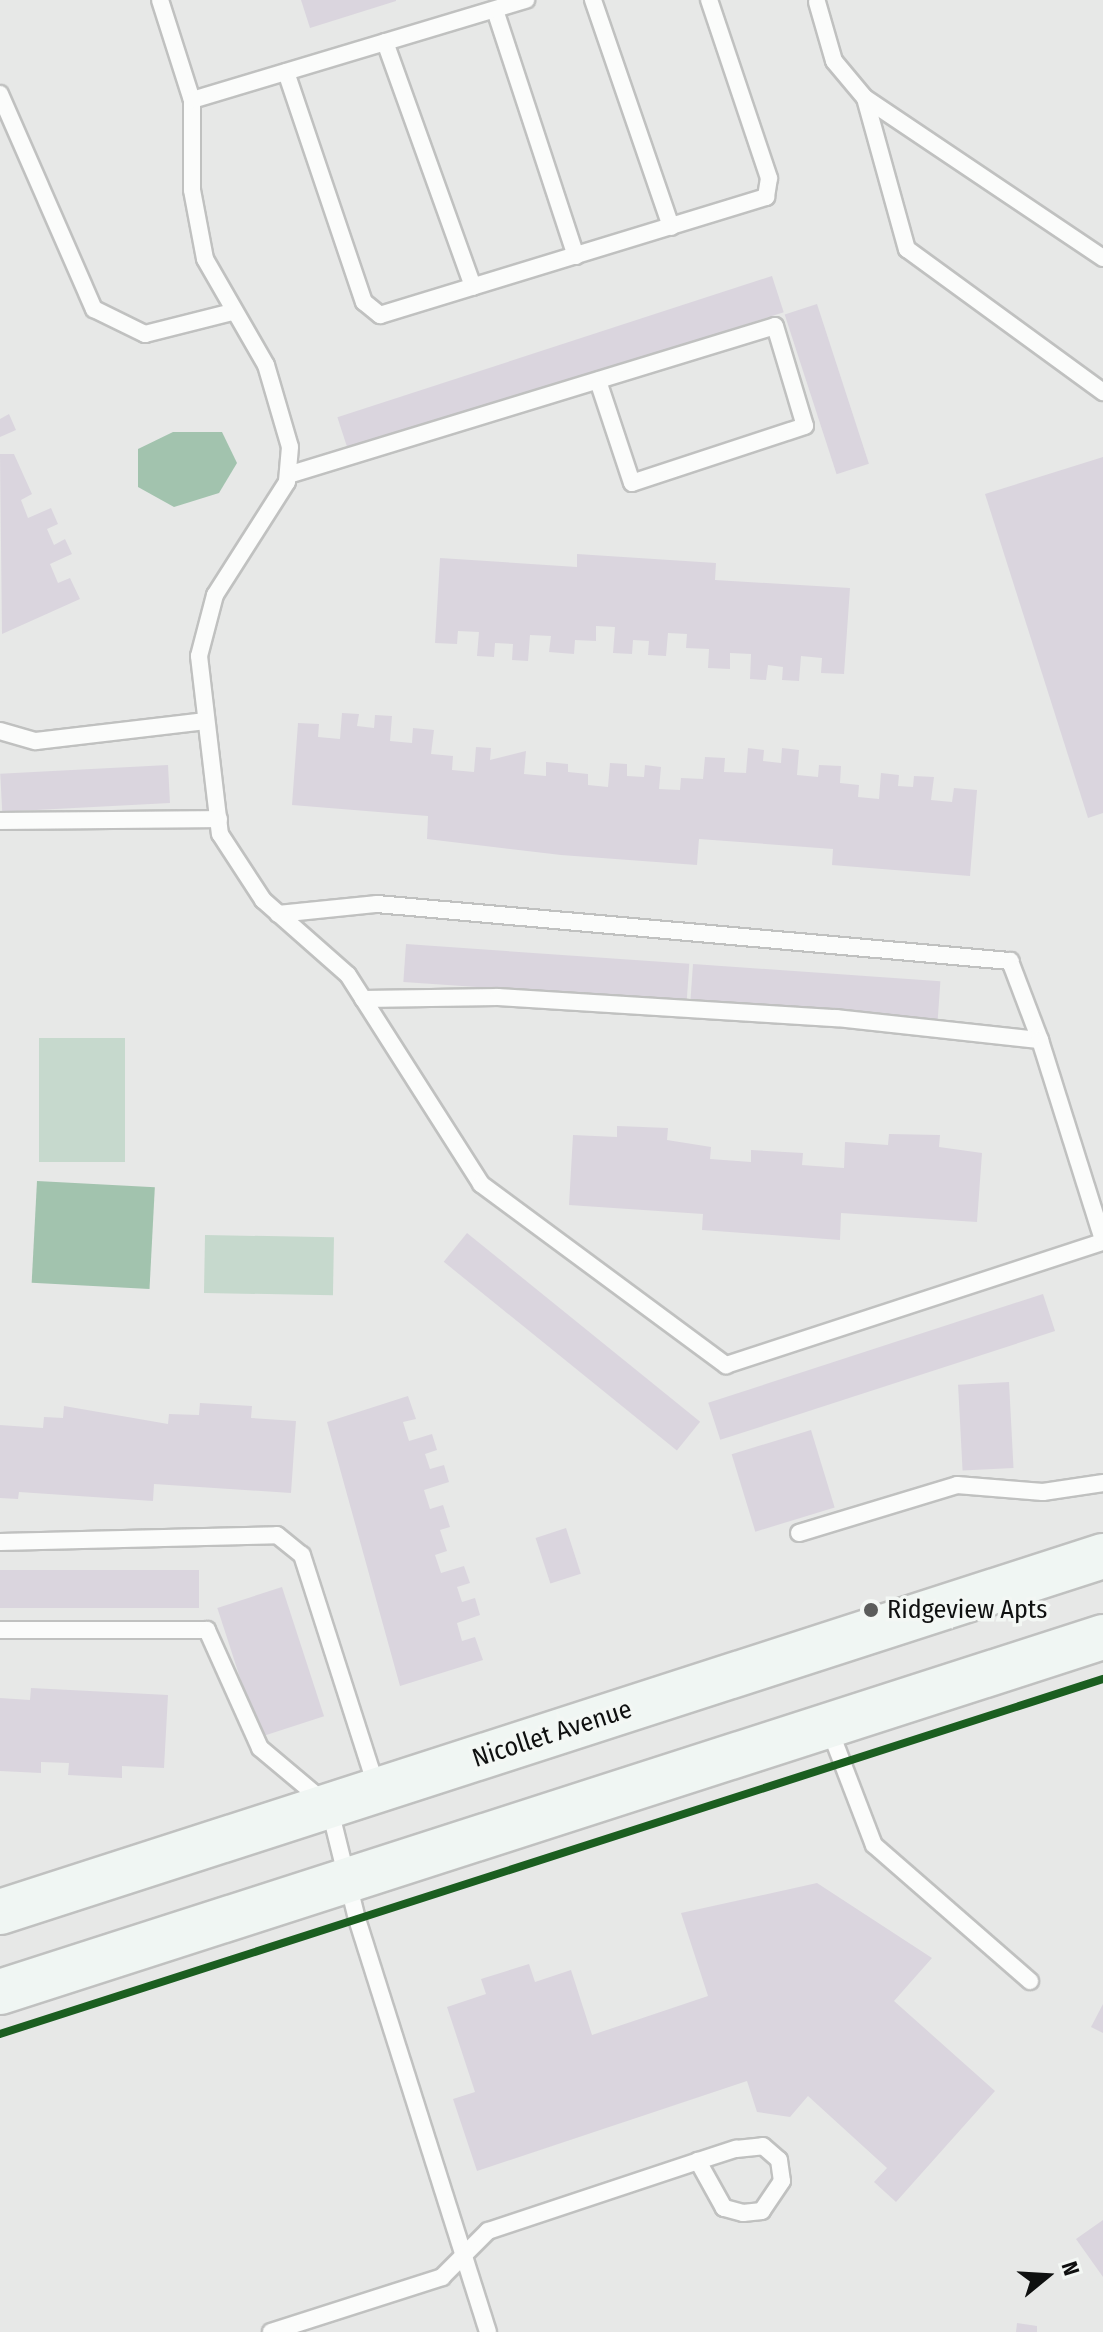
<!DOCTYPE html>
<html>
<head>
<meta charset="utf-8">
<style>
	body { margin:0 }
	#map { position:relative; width:1103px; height:2332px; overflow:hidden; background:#e7e8e7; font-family:"Fira Sans Condensed",sans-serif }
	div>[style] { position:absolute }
	.green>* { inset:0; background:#c6d9cd; transform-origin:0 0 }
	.water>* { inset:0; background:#a2c3ae; transform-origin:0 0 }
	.building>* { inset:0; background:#dad5de; transform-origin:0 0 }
	.roads { filter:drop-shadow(2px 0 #c0c1c0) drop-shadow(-2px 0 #c0c1c0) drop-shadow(0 2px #c0c1c0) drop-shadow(0 -2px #c0c1c0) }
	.lane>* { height:16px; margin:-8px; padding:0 8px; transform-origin:8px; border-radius:8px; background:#fbfcfb }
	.secondary>* { height:44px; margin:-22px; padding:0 22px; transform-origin:22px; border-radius:22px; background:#f0f6f3 }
	.cycleway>* { height:8px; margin:-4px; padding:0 4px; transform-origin:4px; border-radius:4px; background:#1b5e20 }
	.dots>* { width:22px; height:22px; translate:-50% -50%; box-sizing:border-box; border:4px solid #f3f7f4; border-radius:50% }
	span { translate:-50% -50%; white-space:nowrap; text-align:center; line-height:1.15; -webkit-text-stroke:7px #f3f7f4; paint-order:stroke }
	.poi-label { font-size:26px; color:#0f1010 }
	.left { translate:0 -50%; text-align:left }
	.street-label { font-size:26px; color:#0f1010 }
	.north { position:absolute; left:1007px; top:2236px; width:80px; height:80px; -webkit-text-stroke:6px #f3f7f4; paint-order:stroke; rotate:72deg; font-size:22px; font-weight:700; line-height:32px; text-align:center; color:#0f1010 }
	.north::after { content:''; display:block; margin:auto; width:28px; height:36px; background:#0f1010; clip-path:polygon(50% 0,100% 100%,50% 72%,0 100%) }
</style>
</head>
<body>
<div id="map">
	<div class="green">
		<i style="left:39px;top:1038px;width:86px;height:124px"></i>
		<i style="left:205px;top:1235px;width:129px;height:58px;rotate:1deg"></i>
	</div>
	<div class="water">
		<i style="clip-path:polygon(173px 432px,222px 432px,237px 463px,219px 493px,174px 507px,138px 487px,138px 449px)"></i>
		<i style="left:37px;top:1181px;width:118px;height:102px;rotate:3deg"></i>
	</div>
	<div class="building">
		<i style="clip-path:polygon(301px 0,396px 0,396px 1px,310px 28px)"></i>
		<i style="left:772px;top:276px;width:38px;height:457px;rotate:72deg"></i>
		<i style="left:817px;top:304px;width:168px;height:34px;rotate:72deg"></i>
		<i style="clip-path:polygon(9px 414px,16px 430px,0 437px,0 419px)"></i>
		<i style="clip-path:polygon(0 454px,14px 454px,32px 494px,21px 500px,28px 518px,51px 508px,58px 524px,47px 529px,54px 545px,65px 539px,72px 554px,50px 564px,58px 583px,70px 578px,80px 599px,2px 634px)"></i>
		<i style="clip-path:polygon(1103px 457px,1103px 813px,1088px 818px,985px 494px)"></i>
		<i style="clip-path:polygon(577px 554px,716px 563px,715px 580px,850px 588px,844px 674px,821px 673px,822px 658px,801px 656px,799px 681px,782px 680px,783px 667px,768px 665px,766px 680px,750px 679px,751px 654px,730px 653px,730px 669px,708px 668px,709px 649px,686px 648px,687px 634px,668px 633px,666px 656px,648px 655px,649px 641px,633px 640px,632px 654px,613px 653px,615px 627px,596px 626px,596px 641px,575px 640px,574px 654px,549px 652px,551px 636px,530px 635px,528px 661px,512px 660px,513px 644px,495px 643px,494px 657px,477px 656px,479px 632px,458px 631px,457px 644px,435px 643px,440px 558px,577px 567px)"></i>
		<i style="clip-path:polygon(342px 713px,359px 714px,357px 726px,374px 728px,375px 715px,392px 716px,390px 741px,412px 743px,413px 728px,434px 730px,431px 754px,453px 756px,452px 770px,474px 772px,476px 747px,491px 748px,490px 760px,526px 751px,524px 774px,546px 776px,546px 762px,568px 764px,568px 772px,588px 774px,588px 785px,608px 787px,610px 763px,627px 764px,627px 776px,644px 777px,645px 765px,661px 767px,659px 789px,680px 790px,681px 778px,703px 779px,705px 757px,725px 758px,724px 772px,746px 773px,748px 748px,764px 750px,763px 761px,781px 763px,782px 748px,799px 750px,797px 775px,818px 777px,819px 765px,841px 766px,840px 783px,859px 785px,858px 797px,879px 799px,881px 773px,899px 775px,898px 786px,913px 787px,914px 776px,934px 777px,931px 800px,952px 802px,954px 788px,977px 790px,970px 876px,832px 865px,833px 849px,699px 839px,697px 865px,561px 855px,427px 839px,428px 816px,292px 805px,298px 723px,319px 724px,318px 737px,340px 739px)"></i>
		<i style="left:168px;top:765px;width:38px;height:168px;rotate:87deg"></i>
		<i style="left:406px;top:944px;width:284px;height:38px;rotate:4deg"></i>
		<i style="left:693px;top:964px;width:248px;height:38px;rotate:4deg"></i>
		<i style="clip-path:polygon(617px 1126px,668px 1128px,667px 1140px,711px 1147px,710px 1159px,751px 1162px,751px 1150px,803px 1153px,802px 1165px,844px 1168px,845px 1142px,888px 1145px,889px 1134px,940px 1135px,939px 1147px,982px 1153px,977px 1222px,841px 1213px,840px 1240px,702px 1230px,703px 1214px,569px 1205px,573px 1135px,617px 1137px)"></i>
		<i style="left:467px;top:1233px;width:300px;height:37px;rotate:39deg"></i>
		<i style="left:1043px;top:1294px;width:39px;height:352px;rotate:72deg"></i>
		<i style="left:1009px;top:1382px;width:86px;height:51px;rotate:87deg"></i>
		<i style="clip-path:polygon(408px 1396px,416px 1419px,403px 1422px,409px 1441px,432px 1434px,437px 1450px,425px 1454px,430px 1469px,444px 1465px,449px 1482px,424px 1490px,430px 1509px,443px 1505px,450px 1527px,440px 1530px,447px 1551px,435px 1555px,441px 1573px,464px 1566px,470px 1583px,457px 1587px,462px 1602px,475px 1598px,480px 1615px,457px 1623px,462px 1641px,475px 1637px,483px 1660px,400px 1686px,327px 1422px)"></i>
		<i style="clip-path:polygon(200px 1403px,252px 1406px,251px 1418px,296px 1421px,291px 1493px,154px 1484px,153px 1501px,19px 1492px,18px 1499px,0 1498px,0 1425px,43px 1428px,44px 1417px,63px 1418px,64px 1406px,168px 1424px,169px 1414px,199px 1415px)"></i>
		<i style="left:811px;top:1430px;width:81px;height:83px;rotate:73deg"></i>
		<i style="left:566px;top:1528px;width:48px;height:32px;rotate:72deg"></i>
		<i style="left:199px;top:1570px;width:38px;height:199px;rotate:90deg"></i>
		<i style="left:282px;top:1587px;width:136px;height:68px;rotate:72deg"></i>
		<i style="clip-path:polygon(31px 1688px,168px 1695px,164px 1768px,122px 1766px,122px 1778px,68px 1775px,69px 1763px,41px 1762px,41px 1773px,0 1771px,0 1698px,30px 1700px)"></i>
		<i style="clip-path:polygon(817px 1883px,932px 1958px,894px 2001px,995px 2091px,896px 2202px,874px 2182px,887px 2168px,808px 2096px,790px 2117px,757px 2112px,747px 2081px,477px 2171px,453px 2099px,475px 2092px,447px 2007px,486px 1994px,481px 1979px,529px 1964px,535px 1982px,571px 1970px,592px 2035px,708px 1996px,681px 1913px)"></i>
		<i style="clip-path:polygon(1103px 2004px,1103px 2033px,1091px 2027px)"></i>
		<i style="clip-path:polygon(1103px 2220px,1103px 2277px,1076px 2239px)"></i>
		<i style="clip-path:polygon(1017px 2323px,1037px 2326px,1037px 2332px,1016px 2332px)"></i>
	</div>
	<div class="roads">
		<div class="lane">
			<i style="left:160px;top:0;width:105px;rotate:72.3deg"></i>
			<i style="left:192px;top:100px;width:90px;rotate:90deg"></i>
			<i style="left:192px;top:190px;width:70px;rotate:79.3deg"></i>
			<i style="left:205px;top:259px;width:122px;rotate:60.1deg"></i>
			<i style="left:266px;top:365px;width:85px;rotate:73.7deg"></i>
			<i style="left:290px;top:447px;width:35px;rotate:95deg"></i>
			<i style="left:287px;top:482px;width:134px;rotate:122.5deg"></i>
			<i style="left:215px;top:595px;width:63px;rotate:104.7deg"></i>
			<i style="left:199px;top:656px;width:179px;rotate:83.3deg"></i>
			<i style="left:220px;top:834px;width:79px;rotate:56.9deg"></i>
			<i style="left:263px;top:900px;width:113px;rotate:41.4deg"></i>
			<i style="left:348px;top:975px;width:248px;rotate:57.5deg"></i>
			<i style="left:481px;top:1184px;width:305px;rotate:36.5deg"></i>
			<i style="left:726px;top:1365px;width:397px;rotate:-18.1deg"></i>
			<i style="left:593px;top:0;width:240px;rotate:71deg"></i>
			<i style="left:817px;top:2px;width:61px;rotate:73.9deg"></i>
			<i style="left:834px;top:61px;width:48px;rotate:50deg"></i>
			<i style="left:865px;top:98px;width:287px;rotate:33.9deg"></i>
			<i style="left:495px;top:10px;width:259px;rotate:71.8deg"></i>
			<i style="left:385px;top:42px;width:260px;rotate:70.2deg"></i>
			<i style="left:286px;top:72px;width:243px;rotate:71.3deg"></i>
			<i style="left:364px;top:302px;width:21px;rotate:39deg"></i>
			<i style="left:380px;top:315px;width:404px;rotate:-17deg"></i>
			<i style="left:766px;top:197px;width:19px;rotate:-81deg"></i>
			<i style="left:769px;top:178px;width:188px;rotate:-108.6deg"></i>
			<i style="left:0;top:94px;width:235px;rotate:66.4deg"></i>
			<i style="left:94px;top:309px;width:57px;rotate:26.1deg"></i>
			<i style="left:145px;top:334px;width:90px;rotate:-14.2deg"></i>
			<i style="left:865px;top:98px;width:157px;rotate:74.5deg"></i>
			<i style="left:907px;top:249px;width:243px;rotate:36.1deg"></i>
			<i style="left:192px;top:100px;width:349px;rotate:-16.7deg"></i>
			<i style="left:288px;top:475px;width:509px;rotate:-17.01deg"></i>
			<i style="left:775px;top:326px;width:104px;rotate:73.3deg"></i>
			<i style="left:805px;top:426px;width:182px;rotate:161.8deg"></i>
			<i style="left:632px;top:483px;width:108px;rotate:-108.4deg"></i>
			<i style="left:0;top:731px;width:37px;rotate:16deg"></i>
			<i style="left:36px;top:741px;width:171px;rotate:-6.7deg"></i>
			<i style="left:0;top:821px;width:219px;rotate:-0.5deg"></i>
			<i style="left:278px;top:914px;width:100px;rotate:-5.8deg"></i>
			<i style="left:377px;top:904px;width:636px;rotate:5.15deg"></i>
			<i style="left:1010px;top:961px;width:85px;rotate:69.2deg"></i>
			<i style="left:363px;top:999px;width:135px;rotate:-0.8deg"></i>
			<i style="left:498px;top:997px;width:339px;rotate:3.6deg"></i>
			<i style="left:836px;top:1018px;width:205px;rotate:6.2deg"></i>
			<i style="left:1040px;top:1040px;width:210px;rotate:72.5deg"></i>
			<i style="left:799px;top:1533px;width:165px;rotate:-16.9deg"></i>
			<i style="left:957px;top:1485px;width:86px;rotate:4.7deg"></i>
			<i style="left:1043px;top:1492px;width:61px;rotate:-8.5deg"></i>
			<i style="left:0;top:1542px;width:277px;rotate:-1.4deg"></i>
			<i style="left:277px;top:1535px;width:32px;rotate:39deg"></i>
			<i style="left:302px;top:1555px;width:246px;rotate:72.2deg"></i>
			<i style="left:0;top:1630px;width:207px"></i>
			<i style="left:207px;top:1630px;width:129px;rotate:65.8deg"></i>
			<i style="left:260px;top:1748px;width:90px;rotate:40deg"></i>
			<i style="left:329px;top:1806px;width:116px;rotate:76.1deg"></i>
			<i style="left:357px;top:1919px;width:433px;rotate:72.4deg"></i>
			<i style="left:829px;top:1728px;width:125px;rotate:69deg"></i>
			<i style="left:874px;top:1845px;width:207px;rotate:41.1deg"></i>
			<i style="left:271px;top:2332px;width:180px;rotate:-17.8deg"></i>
			<i style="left:442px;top:2277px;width:65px;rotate:-45deg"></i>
			<i style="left:488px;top:2231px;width:221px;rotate:-18.4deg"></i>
			<i style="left:698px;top:2161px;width:40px;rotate:-18deg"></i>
			<i style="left:736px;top:2149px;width:27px;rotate:-6deg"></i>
			<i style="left:763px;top:2146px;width:21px;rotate:41deg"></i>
			<i style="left:779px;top:2160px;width:21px;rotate:82deg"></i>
			<i style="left:782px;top:2181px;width:36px;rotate:124deg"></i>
			<i style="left:762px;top:2211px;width:19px;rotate:174deg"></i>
			<i style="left:743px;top:2213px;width:20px;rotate:-165deg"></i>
			<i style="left:724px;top:2208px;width:54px;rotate:-119deg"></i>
		</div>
		<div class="secondary">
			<i style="left:0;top:1912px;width:1159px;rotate:-17.89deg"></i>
			<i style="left:0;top:1992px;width:1159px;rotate:-17.84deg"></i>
		</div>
	</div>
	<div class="cycleway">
		<i style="left:0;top:2034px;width:1159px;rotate:-17.84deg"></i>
	</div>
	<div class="dots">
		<i style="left:871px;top:1610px;background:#5b5c5b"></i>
	</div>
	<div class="poi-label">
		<span class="left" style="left:887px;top:1610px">Ridgeview Apts</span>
	</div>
	<div class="street-label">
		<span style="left:552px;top:1734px;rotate:-18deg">Nicollet Avenue</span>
	</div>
	<div class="north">N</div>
</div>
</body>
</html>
